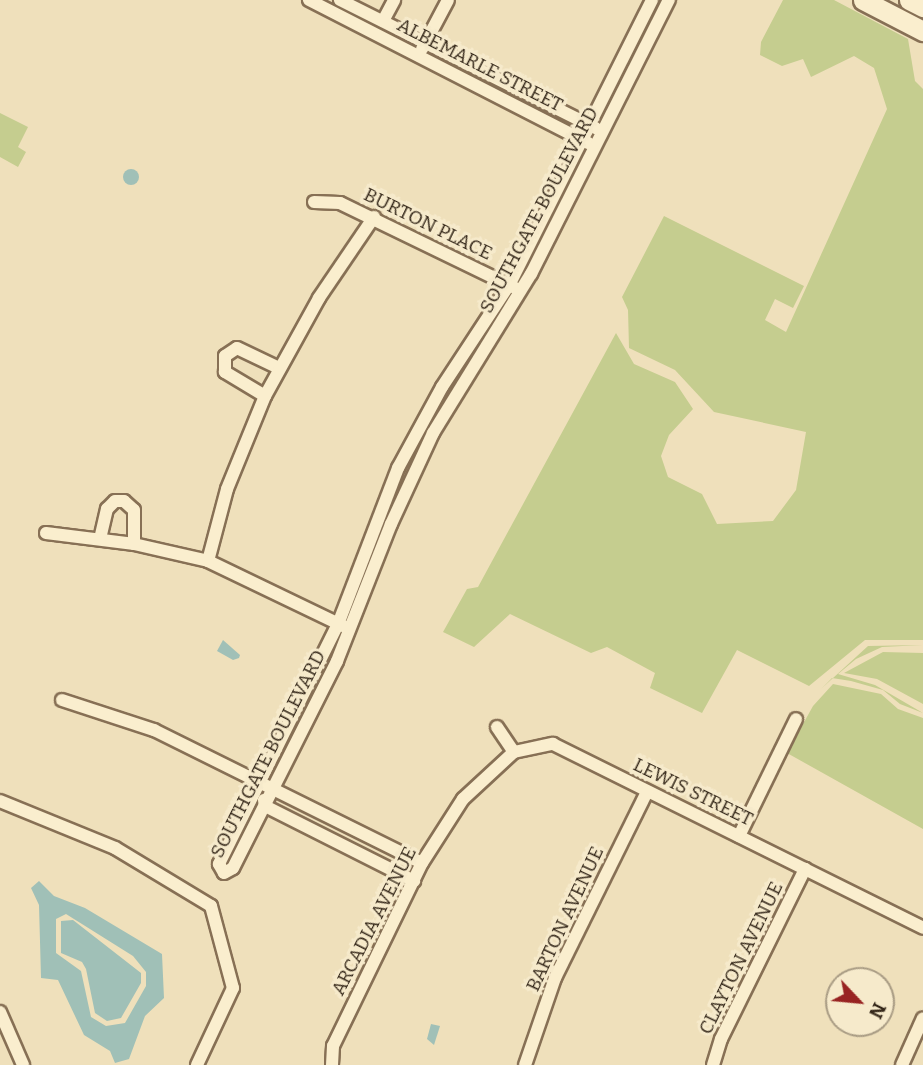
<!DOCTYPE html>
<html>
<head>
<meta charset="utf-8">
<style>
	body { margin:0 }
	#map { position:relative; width:923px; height:1065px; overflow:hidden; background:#efe0bb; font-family:Bitter,serif }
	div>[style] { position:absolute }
	.green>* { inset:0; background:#c5cd8f }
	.water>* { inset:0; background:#a0c0b7 }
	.round { border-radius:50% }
	.roads { filter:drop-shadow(2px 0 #877055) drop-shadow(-2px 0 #877055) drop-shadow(0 2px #877055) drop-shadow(0 -2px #877055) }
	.minor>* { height:12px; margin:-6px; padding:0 6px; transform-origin:6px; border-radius:6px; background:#faeece }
	.secondary>* { height:19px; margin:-9.5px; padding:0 9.5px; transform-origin:9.5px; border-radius:9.5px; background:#faeece }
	span { translate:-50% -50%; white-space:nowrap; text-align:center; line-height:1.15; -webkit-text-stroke:6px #f6eacb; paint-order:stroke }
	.street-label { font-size:19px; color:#35281a }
	.north { position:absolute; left:825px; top:967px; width:70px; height:70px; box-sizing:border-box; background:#f6eacb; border:2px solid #a99c84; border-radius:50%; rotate:116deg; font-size:19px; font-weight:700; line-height:28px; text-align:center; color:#35281a }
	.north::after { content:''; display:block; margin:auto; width:24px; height:32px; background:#982322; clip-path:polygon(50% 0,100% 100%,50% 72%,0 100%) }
</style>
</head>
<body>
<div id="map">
	<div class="green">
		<i style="clip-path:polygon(783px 0,834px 0,908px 39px,915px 81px,923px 89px,923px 640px,865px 640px,809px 686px,737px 650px,702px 713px,650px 688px,655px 673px,607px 647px,591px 653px,510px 614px,474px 647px,443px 632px,467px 589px,478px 587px,616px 333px,634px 364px,675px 382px,693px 409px,669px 435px,661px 456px,668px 477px,702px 494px,717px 524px,773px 521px,796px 490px,806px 432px,714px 412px,675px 370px,629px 348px,628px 310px,622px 297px,664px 216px,804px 286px,793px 308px,775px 299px,765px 320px,786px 332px,887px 109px,874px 68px,854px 56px,811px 77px,803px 59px,782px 66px,760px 55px,761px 42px)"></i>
		<i style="clip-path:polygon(0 113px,28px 127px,18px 147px,26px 152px,18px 167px,0 157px)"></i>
		<i style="clip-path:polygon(923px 645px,882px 647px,856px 659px,838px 674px,875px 685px,923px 713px,900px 704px,883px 690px,851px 681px,832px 678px,821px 689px,868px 646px)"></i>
		<i style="clip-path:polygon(883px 652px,923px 653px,923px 704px,877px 679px,844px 673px)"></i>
		<i style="clip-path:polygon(833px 684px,881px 694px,898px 709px,923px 718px,923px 829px,787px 753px,813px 706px)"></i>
	</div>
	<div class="water">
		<i class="round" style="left:123px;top:169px;width:16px;height:16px"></i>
		<i style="clip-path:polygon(223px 640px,240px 655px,239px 658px,233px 660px,217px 651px)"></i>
		<i style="clip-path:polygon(evenodd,39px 881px,54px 896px,85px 908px,162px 954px,164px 998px,145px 1016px,129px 1059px,115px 1063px,110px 1051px,84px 1035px,58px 980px,41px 978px,39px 905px,31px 888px,39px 881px,66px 914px,133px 956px,146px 972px,146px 986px,125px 1023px,106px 1026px,91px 1017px,81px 971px,56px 953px,56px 919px,66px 914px)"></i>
		<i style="clip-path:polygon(73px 920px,141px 973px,141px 983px,121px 1018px,107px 1021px,95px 1013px,86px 969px,82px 962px,61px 953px,61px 921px)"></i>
		<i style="clip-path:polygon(431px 1024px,440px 1026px,434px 1045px,427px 1039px)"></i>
	</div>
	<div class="roads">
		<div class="minor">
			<i style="left:309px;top:0;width:314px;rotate:27.1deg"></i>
			<i style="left:340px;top:0;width:286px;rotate:26.6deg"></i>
			<i style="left:652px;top:0;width:319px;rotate:116.6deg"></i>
			<i style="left:509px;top:285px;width:122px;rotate:123.3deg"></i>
			<i style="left:442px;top:387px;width:92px;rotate:118.5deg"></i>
			<i style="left:398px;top:468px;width:167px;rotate:111deg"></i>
			<i style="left:338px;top:624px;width:268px;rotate:116.4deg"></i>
			<i style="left:219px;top:864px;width:10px;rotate:61deg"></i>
			<i style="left:224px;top:873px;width:10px;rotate:-29deg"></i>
			<i style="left:233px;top:868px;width:232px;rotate:-63.3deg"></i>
			<i style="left:337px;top:661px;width:147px;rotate:-68.5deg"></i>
			<i style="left:391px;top:524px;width:100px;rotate:-65.2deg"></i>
			<i style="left:433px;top:433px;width:187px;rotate:-58.4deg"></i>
			<i style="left:531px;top:274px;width:307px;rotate:-63.3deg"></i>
			<i style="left:383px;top:21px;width:24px;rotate:-62deg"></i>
			<i style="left:422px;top:49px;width:55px;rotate:-62deg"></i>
			<i style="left:314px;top:202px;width:26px;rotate:2deg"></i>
			<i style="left:340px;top:203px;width:195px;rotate:25.9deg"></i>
			<i style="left:265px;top:396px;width:47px;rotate:-149deg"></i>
			<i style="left:225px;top:372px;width:16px;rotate:-90deg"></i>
			<i style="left:225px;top:356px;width:14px;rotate:-34deg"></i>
			<i style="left:237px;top:348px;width:47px;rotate:25.5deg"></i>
			<i style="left:46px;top:533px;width:89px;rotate:7.1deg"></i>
			<i style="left:134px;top:544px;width:76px;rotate:12.9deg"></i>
			<i style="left:208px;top:561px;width:152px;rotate:25.7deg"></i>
			<i style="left:100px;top:539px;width:31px;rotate:-77deg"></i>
			<i style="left:107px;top:509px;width:11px;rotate:-45deg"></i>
			<i style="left:115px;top:501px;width:9px"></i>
			<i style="left:124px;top:501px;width:13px;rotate:42deg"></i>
			<i style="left:134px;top:510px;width:34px;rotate:90deg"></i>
			<i style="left:208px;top:561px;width:74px;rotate:-75.2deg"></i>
			<i style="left:227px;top:489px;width:100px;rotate:-67.8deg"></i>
			<i style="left:265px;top:396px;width:112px;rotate:-61.1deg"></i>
			<i style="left:319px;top:298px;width:98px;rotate:-55.8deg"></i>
			<i style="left:62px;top:700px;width:97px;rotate:18.1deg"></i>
			<i style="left:154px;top:730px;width:299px;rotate:26.4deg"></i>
			<i style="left:497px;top:727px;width:30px;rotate:56deg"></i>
			<i style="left:264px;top:800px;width:6px;rotate:81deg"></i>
			<i style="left:265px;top:806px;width:167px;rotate:26.7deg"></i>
			<i style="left:0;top:801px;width:124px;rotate:22.2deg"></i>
			<i style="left:115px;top:848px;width:112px;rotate:31.1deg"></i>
			<i style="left:211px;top:906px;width:85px;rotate:75deg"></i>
			<i style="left:233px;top:988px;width:85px;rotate:115.1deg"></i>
			<i style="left:739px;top:836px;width:130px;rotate:-64deg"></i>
			<i style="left:0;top:1012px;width:58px;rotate:66.5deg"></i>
			<i style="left:332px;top:1065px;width:19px;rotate:-87deg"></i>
			<i style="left:333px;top:1046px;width:203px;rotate:-64.1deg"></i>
			<i style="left:422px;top:863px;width:76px;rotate:-57.4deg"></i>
			<i style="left:463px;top:799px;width:69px;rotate:-42.7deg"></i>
			<i style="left:514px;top:752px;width:40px;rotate:-12deg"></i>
			<i style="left:553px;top:744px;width:413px;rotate:26.4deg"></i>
			<i style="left:525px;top:1065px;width:92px;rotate:-71deg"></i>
			<i style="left:555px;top:978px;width:208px;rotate:-63.7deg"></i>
			<i style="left:713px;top:1065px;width:27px;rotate:-73deg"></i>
			<i style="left:721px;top:1039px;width:190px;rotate:-63.7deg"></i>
			<i style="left:902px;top:1065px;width:51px;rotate:-65.9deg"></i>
		</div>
		<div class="secondary">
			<i style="left:863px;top:0;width:68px;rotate:27.3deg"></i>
			<i style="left:909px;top:0;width:16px;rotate:27deg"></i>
		</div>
	</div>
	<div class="street-label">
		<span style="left:480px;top:65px;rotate:27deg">ALBEMARLE STREET</span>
		<span style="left:539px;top:210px;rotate:-62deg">SOUTHGATE BOULEVARD</span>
		<span style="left:428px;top:224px;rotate:26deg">BURTON PLACE</span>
		<span style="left:268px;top:754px;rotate:-63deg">SOUTHGATE BOULEVARD</span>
		<span style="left:693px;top:792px;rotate:26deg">LEWIS STREET</span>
		<span style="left:565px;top:919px;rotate:-65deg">BARTON AVENUE</span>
		<span style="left:374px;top:921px;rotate:-63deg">ARCADIA AVENUE</span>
		<span style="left:741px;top:958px;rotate:-64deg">CLAYTON AVENUE</span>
	</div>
	<div class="north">N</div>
</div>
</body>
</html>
